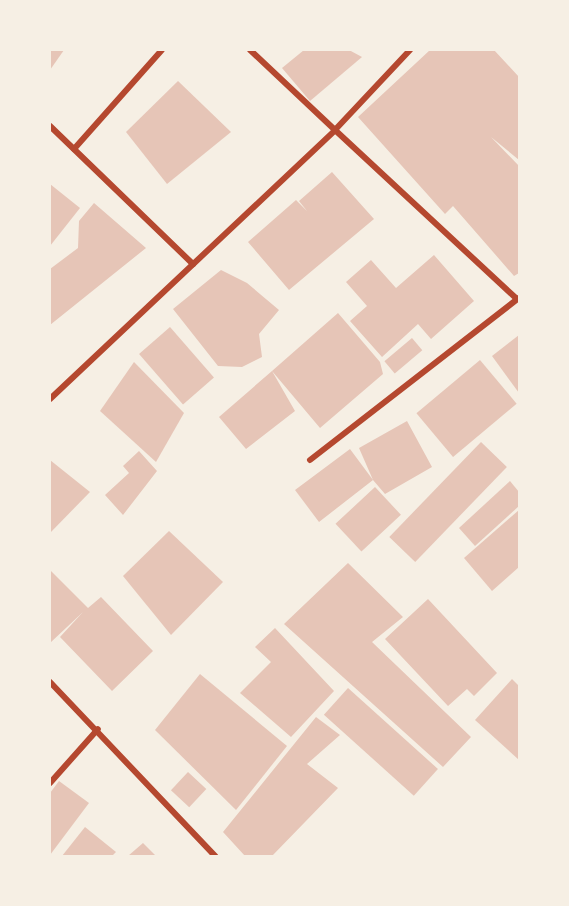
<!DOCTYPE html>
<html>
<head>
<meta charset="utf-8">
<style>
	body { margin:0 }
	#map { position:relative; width:569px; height:906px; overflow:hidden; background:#f6efe4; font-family:"Varela Round",sans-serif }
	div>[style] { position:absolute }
	.building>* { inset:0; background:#e6c5b7; transform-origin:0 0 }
	.minor>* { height:6px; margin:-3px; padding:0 3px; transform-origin:3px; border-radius:3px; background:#b5482f }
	span { translate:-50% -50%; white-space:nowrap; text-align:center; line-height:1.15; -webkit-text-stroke:4.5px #f6efe4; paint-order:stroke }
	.frame { position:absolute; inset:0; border:51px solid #f6efe4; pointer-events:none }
</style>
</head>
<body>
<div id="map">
	<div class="building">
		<i style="clip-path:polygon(50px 50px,64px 50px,50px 70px)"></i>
		<i style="clip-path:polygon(304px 50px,349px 50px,362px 57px,310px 101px,282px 68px)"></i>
		<i style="clip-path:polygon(430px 50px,494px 50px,519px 77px,519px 160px,491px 137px,519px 166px,519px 273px,514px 276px,453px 206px,445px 214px,358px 117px)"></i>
		<i style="clip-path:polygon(178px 81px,231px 132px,167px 184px,126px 132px)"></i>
		<i style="clip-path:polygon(332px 172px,374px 219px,289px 290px,248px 242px,296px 200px,307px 211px,299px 201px)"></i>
		<i style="clip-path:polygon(50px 184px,80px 208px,50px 246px)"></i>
		<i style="clip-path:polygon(94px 203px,146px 248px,50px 325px,50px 269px,78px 248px,79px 221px)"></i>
		<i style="clip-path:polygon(434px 255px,474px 301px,431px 339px,418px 324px,382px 357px,350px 321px,367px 306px,346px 282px,371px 260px,396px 288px)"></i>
		<i style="clip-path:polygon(221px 270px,247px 283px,279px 310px,259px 334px,262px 357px,242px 367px,218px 366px,173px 309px)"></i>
		<i style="clip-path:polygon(338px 313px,380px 362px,383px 374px,320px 428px,272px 371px,295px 411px,246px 449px,219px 417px,272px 371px)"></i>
		<i style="left:170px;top:327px;width:67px;height:41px;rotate:49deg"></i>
		<i style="clip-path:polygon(519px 335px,519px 393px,492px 356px)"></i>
		<i style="left:412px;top:338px;width:16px;height:36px;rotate:50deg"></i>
		<i style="left:480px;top:360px;width:57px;height:83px;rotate:50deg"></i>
		<i style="clip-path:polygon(134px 362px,184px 413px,156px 462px,100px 411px)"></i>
		<i style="clip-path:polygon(407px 421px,432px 467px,385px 494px,373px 480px,319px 522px,295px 490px,350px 449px,373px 480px,359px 448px)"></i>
		<i style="left:481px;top:442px;width:36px;height:132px;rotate:44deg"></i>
		<i style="clip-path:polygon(139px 451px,157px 471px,123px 515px,105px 495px,129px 473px,123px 466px)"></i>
		<i style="clip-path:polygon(50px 460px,90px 492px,50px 533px)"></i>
		<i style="clip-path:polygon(510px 481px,519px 492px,519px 506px,475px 546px,459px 528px)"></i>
		<i style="left:375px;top:487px;width:38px;height:54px;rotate:47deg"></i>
		<i style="clip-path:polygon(519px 510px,519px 567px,492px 591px,464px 558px)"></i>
		<i style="clip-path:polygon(169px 531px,223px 582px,171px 635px,123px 576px)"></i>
		<i style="clip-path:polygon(348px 563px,403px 617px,372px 642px,471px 737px,443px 767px,284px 624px)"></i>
		<i style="clip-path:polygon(50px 570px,88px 608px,101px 597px,153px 651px,112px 691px,60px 637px,83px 612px,50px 643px)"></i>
		<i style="clip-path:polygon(428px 599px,497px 673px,474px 696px,467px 689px,448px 706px,385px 639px)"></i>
		<i style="clip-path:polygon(275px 628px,334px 691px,291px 737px,240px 693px,271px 662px,255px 647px)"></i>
		<i style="clip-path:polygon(200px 674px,287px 746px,236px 810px,155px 730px)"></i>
		<i style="clip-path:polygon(512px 679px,519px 686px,519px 760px,475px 720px)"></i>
		<i style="left:348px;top:688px;width:121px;height:36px;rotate:42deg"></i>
		<i style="clip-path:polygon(316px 717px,340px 735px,307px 764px,338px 788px,272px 856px,245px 856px,223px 832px)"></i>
		<i style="left:188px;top:772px;width:25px;height:25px;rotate:43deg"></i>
		<i style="clip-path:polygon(59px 781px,89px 803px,50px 855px,50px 793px)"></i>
		<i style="clip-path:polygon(85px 827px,116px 852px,112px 856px,62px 856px)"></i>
		<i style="clip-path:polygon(143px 843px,156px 856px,128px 856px)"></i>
	</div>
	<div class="minor">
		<i style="left:410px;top:50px;width:110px;rotate:133.2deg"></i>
		<i style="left:335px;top:130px;width:248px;rotate:42.9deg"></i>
		<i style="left:50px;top:126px;width:199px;rotate:44deg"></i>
		<i style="left:74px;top:149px;width:132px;rotate:-48.4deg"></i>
		<i style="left:50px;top:399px;width:392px;rotate:-43.3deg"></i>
		<i style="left:335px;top:130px;width:117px;rotate:-136.7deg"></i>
		<i style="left:310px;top:460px;width:264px;rotate:-37.8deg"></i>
		<i style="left:50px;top:682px;width:240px;rotate:46.5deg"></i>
		<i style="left:50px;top:783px;width:72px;rotate:-48.4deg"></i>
	</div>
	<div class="frame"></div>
</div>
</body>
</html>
